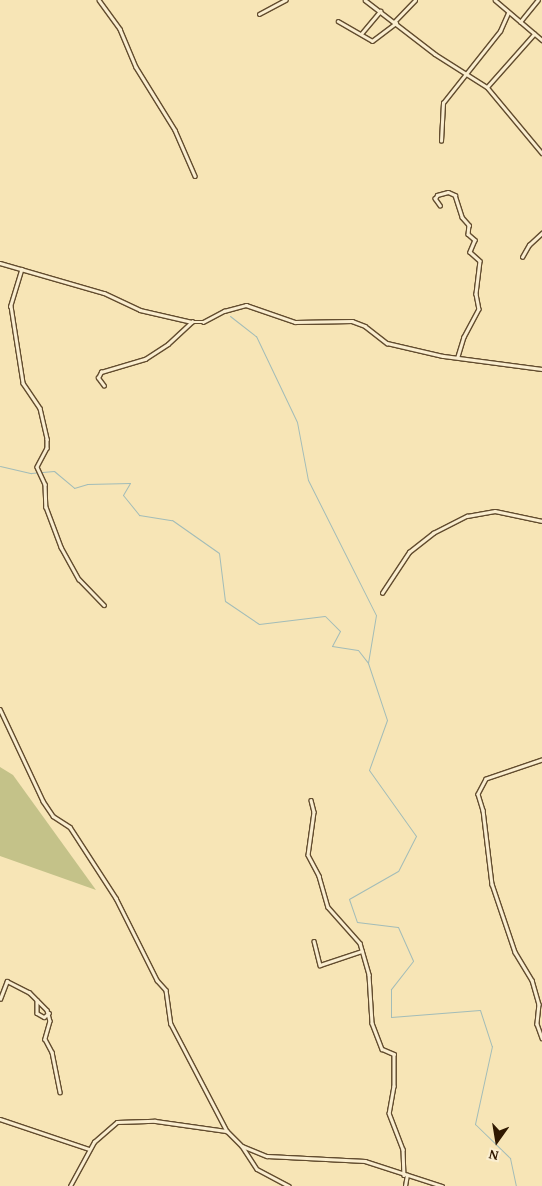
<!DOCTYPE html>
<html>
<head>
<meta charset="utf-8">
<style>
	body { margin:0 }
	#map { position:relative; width:542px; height:1186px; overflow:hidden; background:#f7e5b6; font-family:"Gentium Book Plus",serif }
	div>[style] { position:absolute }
	.green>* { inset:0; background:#c4c289 }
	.stream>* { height:1px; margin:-0.5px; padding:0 0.5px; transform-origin:0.5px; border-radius:0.5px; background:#a2bcb8 }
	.roads { filter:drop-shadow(1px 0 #624c2e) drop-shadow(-1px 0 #624c2e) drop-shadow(0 1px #624c2e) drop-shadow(0 -1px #624c2e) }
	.street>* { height:2.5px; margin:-1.25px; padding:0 1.25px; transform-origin:1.25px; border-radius:1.25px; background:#faeed0 }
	span { translate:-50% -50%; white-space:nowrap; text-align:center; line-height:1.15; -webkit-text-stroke:4px #faeed0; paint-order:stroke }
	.north { position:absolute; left:472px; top:1116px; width:50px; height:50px; -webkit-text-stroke:4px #faeed0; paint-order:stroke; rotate:193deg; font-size:14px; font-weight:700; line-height:20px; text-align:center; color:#301901 }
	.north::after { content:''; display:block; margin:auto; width:18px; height:22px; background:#301901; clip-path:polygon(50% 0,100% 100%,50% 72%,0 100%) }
</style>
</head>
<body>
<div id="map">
	<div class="green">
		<i style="clip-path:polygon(0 767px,13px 775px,96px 890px,0 856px)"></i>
	</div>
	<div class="stream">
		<i style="left:230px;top:316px;width:33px;rotate:38deg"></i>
		<i style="left:256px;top:336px;width:95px;rotate:64.5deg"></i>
		<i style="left:297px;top:422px;width:59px;rotate:79.3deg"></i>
		<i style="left:308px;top:480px;width:151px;rotate:63.3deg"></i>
		<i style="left:376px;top:615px;width:49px;rotate:99.5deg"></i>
		<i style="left:0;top:466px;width:32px;rotate:13deg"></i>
		<i style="left:31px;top:473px;width:23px;rotate:-5deg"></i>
		<i style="left:54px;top:471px;width:26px;rotate:40deg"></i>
		<i style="left:74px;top:488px;width:14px;rotate:-17deg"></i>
		<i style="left:87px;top:484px;width:43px;rotate:-1.3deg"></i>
		<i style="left:130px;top:483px;width:14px;rotate:120deg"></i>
		<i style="left:123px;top:495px;width:26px;rotate:51deg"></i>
		<i style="left:139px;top:515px;width:33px;rotate:9deg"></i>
		<i style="left:172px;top:520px;width:57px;rotate:35.1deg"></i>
		<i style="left:219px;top:553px;width:48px;rotate:82.9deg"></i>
		<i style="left:225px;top:601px;width:41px;rotate:34.1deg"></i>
		<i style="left:259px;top:624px;width:66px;rotate:-6.9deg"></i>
		<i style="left:325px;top:616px;width:21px;rotate:45deg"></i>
		<i style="left:340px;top:631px;width:17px;rotate:118deg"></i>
		<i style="left:332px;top:646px;width:26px;rotate:9deg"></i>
		<i style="left:358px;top:650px;width:16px;rotate:52deg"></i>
		<i style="left:368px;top:663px;width:60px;rotate:71.6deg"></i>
		<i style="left:387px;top:720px;width:53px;rotate:109.8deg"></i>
		<i style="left:369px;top:770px;width:81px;rotate:54.5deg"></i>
		<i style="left:416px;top:836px;width:39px;rotate:117deg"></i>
		<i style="left:398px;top:871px;width:56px;rotate:150.3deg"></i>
		<i style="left:349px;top:899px;width:24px;rotate:71deg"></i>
		<i style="left:357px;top:922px;width:41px;rotate:7deg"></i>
		<i style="left:398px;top:927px;width:37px;rotate:66deg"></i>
		<i style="left:413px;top:961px;width:36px;rotate:128deg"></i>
		<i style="left:391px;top:989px;width:28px;rotate:90deg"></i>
		<i style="left:391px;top:1017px;width:89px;rotate:-4.5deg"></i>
		<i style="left:480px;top:1010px;width:38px;rotate:72deg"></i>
		<i style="left:492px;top:1046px;width:80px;rotate:102.3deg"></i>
		<i style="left:475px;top:1124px;width:49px;rotate:44.2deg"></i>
		<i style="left:510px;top:1158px;width:29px;rotate:78deg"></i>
	</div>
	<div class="roads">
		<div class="street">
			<i style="left:99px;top:0;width:36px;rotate:54deg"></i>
			<i style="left:120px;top:29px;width:41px;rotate:67.2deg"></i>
			<i style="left:136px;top:67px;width:74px;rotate:58.2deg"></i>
			<i style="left:175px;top:130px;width:50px;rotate:66.5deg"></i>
			<i style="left:365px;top:0;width:88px;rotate:37.6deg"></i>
			<i style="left:435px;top:54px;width:62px;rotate:32.4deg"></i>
			<i style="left:487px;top:87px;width:86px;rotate:50.2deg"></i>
			<i style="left:495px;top:0;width:62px;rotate:40.4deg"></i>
			<i style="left:259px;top:14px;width:30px;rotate:-28deg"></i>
			<i style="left:338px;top:21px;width:39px;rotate:30deg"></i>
			<i style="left:372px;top:41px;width:30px;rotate:-37deg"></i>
			<i style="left:394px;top:22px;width:30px;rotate:-46deg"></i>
			<i style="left:520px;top:22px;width:28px;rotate:-51deg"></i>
			<i style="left:361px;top:34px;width:30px;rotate:-50deg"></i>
			<i style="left:487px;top:87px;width:71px;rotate:-48.4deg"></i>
			<i style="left:441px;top:141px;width:38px;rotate:-87deg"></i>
			<i style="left:443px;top:103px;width:92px;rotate:-51.6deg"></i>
			<i style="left:500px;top:31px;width:20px;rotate:-66deg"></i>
			<i style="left:440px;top:206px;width:9px;rotate:-126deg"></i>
			<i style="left:435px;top:199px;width:4px;rotate:-63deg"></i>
			<i style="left:437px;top:195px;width:11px;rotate:-15deg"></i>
			<i style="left:448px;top:192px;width:8px;rotate:23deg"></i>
			<i style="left:455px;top:195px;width:23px;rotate:72deg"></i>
			<i style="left:462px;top:217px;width:11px;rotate:49deg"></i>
			<i style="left:469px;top:225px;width:9px;rotate:96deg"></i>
			<i style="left:468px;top:234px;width:9px;rotate:41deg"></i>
			<i style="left:475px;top:240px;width:13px;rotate:113deg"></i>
			<i style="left:470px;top:252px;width:13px;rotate:42deg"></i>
			<i style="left:480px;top:261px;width:33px;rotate:97deg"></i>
			<i style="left:476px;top:294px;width:15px;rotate:79deg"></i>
			<i style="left:479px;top:309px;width:32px;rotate:118deg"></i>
			<i style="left:464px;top:337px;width:21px;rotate:107deg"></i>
			<i style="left:522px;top:257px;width:14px;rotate:-60deg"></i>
			<i style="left:529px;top:245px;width:18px;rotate:-43deg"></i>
			<i style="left:0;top:263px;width:108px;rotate:16.1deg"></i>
			<i style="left:104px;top:293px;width:40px;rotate:25deg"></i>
			<i style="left:140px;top:310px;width:53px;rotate:13deg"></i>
			<i style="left:192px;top:322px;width:11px"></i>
			<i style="left:203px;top:322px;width:24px;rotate:-28deg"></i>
			<i style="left:224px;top:311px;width:23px;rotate:-15deg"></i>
			<i style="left:246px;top:305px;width:52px;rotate:19.1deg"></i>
			<i style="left:295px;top:322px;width:57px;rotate:-1deg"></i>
			<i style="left:352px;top:321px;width:14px;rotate:21deg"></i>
			<i style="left:365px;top:326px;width:28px;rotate:38deg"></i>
			<i style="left:387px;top:343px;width:57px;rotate:13.1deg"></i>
			<i style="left:443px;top:356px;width:100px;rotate:7.5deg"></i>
			<i style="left:22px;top:269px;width:39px;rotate:107deg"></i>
			<i style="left:11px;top:306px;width:78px;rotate:81.1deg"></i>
			<i style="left:23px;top:383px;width:30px;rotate:56deg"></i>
			<i style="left:40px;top:408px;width:32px;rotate:77deg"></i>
			<i style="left:47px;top:439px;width:9px;rotate:90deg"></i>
			<i style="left:47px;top:448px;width:21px;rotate:118deg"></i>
			<i style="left:37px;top:467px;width:19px;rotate:65deg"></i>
			<i style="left:45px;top:484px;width:23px;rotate:88deg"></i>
			<i style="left:46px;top:507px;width:43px;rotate:69.4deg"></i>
			<i style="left:61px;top:547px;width:37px;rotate:61deg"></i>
			<i style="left:79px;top:579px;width:36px;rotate:46deg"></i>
			<i style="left:104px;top:386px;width:10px;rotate:-127deg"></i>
			<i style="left:98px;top:378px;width:7px;rotate:-63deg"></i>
			<i style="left:101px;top:372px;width:46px;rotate:-16.5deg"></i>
			<i style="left:145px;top:359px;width:27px;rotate:-33deg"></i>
			<i style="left:168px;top:344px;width:33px;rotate:-43deg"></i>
			<i style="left:382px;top:593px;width:49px;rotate:-56.6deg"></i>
			<i style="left:409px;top:552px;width:31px;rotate:-38deg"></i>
			<i style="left:433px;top:533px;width:38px;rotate:-27deg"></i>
			<i style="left:467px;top:516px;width:28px;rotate:-10deg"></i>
			<i style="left:495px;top:511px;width:48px;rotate:12deg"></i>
			<i style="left:0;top:709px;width:102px;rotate:64.9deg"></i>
			<i style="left:43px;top:801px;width:18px;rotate:56deg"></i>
			<i style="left:53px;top:816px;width:20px;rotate:33deg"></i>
			<i style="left:70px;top:827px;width:85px;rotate:57.1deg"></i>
			<i style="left:116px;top:898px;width:92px;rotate:63.4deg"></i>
			<i style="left:157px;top:980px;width:13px;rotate:48deg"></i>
			<i style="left:166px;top:990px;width:34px;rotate:82deg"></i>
			<i style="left:171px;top:1024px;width:121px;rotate:62.4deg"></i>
			<i style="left:227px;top:1131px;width:21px;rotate:45deg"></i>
			<i style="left:242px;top:1146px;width:27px;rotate:22deg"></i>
			<i style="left:267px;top:1156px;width:98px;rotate:2.9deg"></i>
			<i style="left:365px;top:1161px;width:81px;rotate:18deg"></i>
			<i style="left:542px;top:760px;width:59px;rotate:161.3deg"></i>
			<i style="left:486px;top:779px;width:17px;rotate:118deg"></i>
			<i style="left:478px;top:794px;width:17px;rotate:73deg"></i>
			<i style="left:483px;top:810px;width:75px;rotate:83.1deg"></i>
			<i style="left:492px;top:884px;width:72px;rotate:71.3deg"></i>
			<i style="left:515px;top:952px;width:33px;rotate:59deg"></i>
			<i style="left:532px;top:980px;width:25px;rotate:74deg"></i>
			<i style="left:539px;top:1004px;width:20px;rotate:96deg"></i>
			<i style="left:537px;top:1024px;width:15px;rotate:70deg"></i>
			<i style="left:311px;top:800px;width:12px;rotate:76deg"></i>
			<i style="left:314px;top:812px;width:43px;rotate:97.9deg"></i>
			<i style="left:308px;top:855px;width:24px;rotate:62deg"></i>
			<i style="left:319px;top:876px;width:32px;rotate:74deg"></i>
			<i style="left:328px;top:907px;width:48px;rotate:48.4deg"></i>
			<i style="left:360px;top:943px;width:33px;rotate:74deg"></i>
			<i style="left:369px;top:975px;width:48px;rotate:86.4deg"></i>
			<i style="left:372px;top:1023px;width:28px;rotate:69deg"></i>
			<i style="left:382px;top:1049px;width:13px;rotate:23deg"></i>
			<i style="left:394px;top:1054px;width:32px;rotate:90deg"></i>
			<i style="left:394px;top:1086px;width:27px;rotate:100deg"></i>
			<i style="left:389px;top:1113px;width:39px;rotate:69deg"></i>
			<i style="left:403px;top:1149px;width:26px;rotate:88deg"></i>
			<i style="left:314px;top:941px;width:25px;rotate:76deg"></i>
			<i style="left:320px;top:965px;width:44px;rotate:-18.4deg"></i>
			<i style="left:0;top:999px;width:19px;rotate:-69deg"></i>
			<i style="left:7px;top:981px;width:25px;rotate:27deg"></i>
			<i style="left:29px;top:992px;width:25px;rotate:45deg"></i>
			<i style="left:47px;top:1010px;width:11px;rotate:75deg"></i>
			<i style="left:50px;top:1021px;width:19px;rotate:106deg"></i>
			<i style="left:45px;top:1039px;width:15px;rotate:62deg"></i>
			<i style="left:52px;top:1052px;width:41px;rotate:78.7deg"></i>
			<i style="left:37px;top:1000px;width:13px;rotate:90deg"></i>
			<i style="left:37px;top:1013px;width:8px;rotate:30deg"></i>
			<i style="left:44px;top:1017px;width:6px;rotate:-39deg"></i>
			<i style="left:0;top:1119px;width:94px;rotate:18.6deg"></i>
			<i style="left:242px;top:1146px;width:27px;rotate:57deg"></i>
			<i style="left:257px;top:1169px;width:36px;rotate:28deg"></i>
			<i style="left:70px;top:1186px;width:50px;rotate:-61.4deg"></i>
			<i style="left:94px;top:1142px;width:30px;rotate:-41deg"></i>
			<i style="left:117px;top:1122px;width:38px;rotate:-2deg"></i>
			<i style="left:155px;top:1121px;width:72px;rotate:8deg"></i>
			<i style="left:405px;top:1186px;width:11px;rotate:-80deg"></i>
		</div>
	</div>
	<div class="north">N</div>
</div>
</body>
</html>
